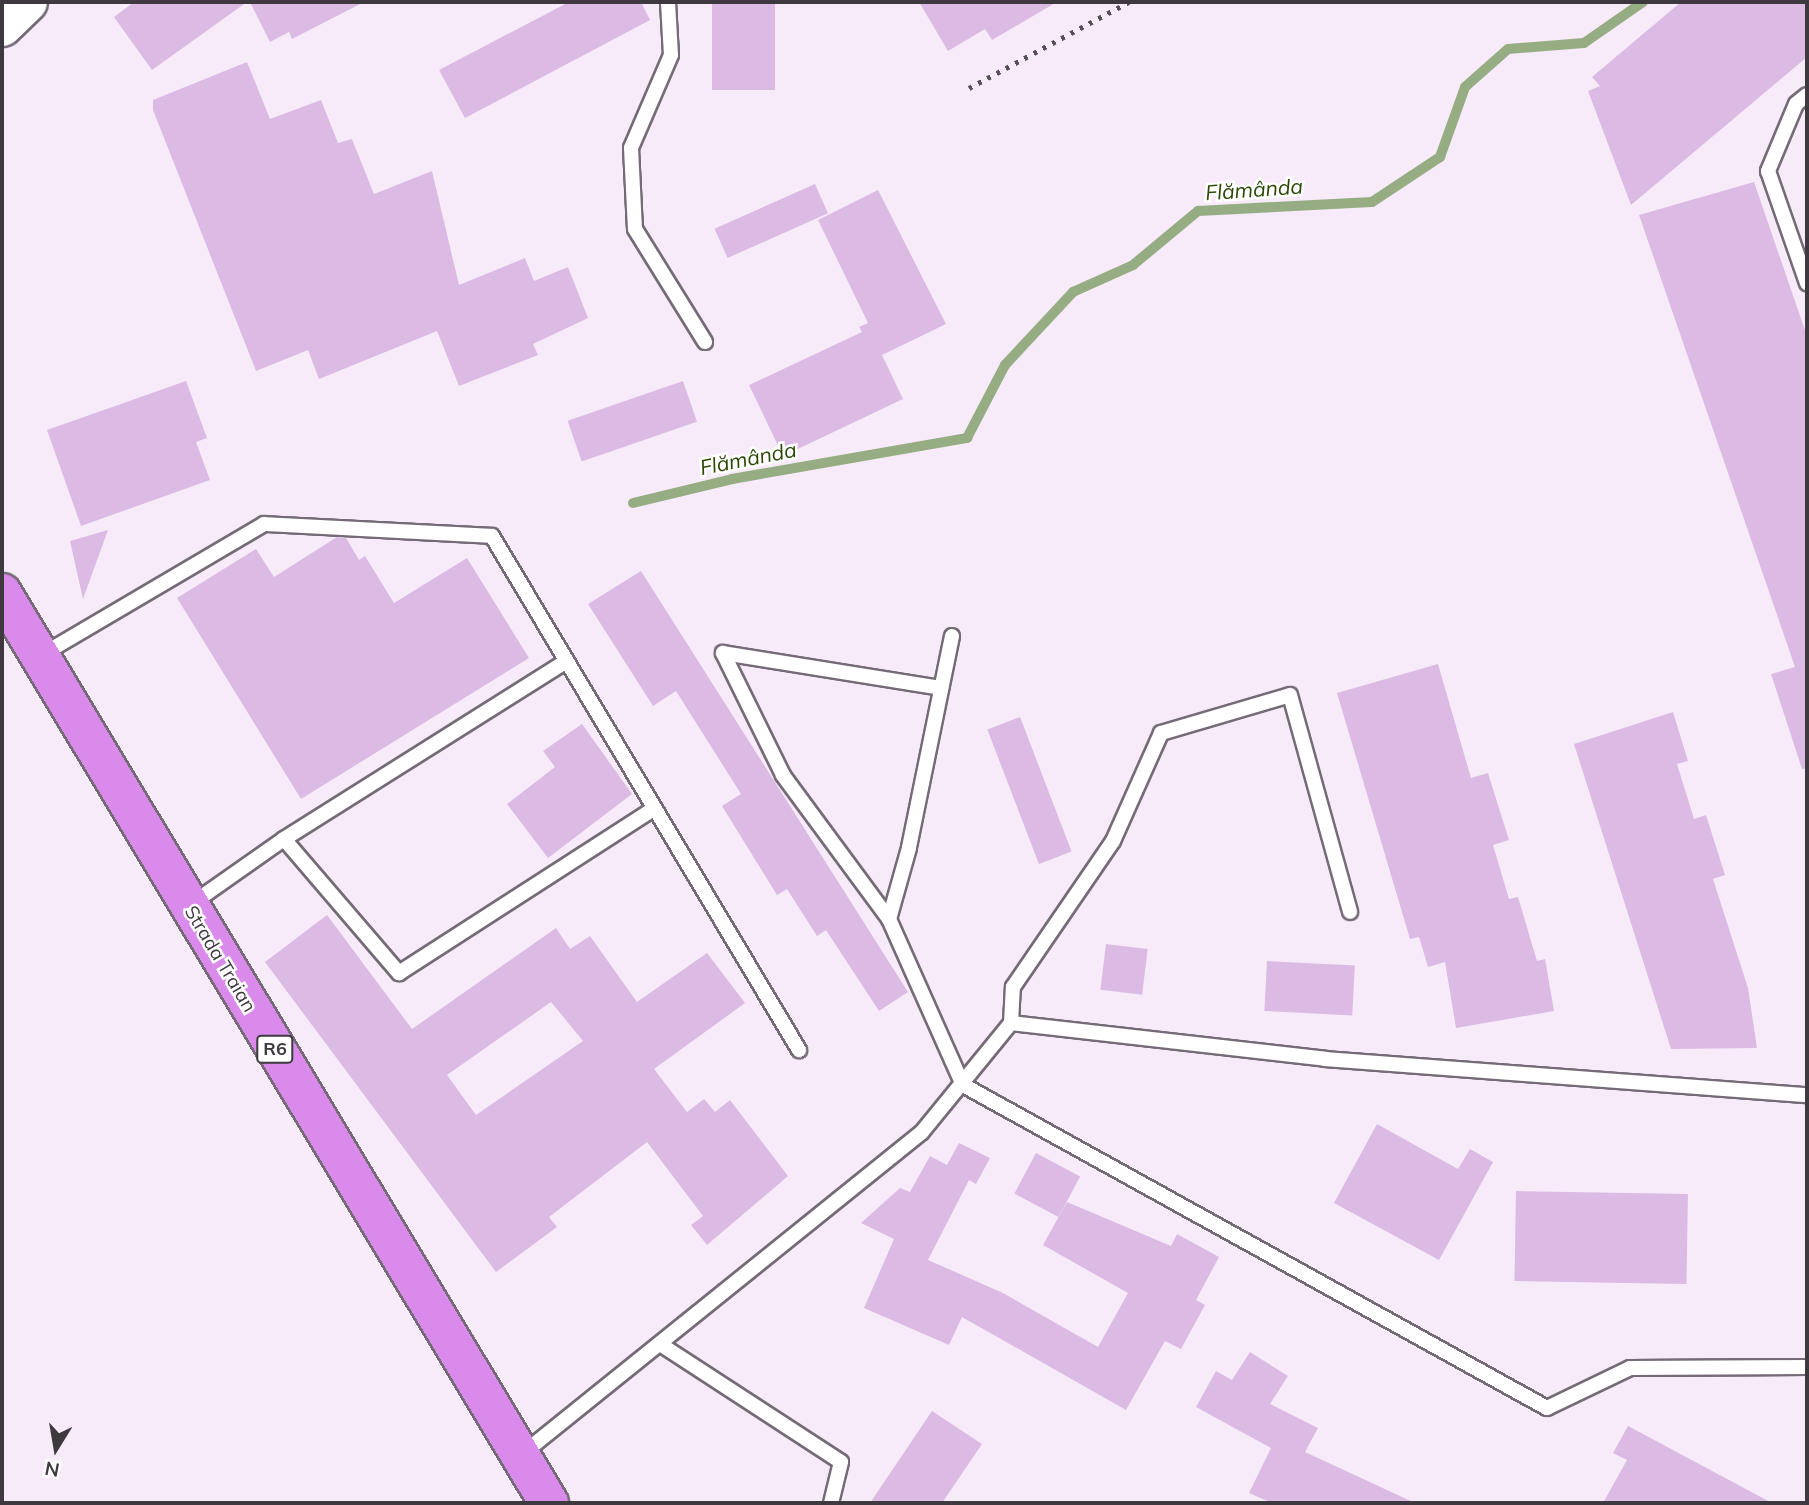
<!DOCTYPE html>
<html>
<head>
<meta charset="utf-8">
<style>
	body { margin:0 }
	#map { position:relative; width:1809px; height:1505px; overflow:hidden; background:#f7ebf9; font-family:Mulish,sans-serif }
	div>[style] { position:absolute }
	.stream>* { height:10px; margin:-5px; padding:0 5px; transform-origin:5px; border-radius:5px; background:#96ad83 }
	.building>* { inset:0; background:#dbbbe3; transform-origin:0 0 }
	.roads { filter:drop-shadow(2px 0 #756b77) drop-shadow(-2px 0 #756b77) drop-shadow(0 2px #756b77) drop-shadow(0 -2px #756b77) }
	.lane>* { height:14px; margin:-7px; padding:0 7px; transform-origin:7px; border-radius:7px; background:#fff }
	.secondary>* { height:37px; margin:-18.5px; padding:0 18.5px; transform-origin:18.5px; border-radius:18.5px; background:#fff }
	.highway>* { height:38px; margin:-19px; padding:0 19px; transform-origin:19px; border-radius:19px; background:#da8aeb }
	.rail>* { height:5px; margin-top:-2.5px; transform-origin:0; background:repeating-linear-gradient(90deg,#554f56 0 3.5px,transparent 0 10.5px) }
	span { translate:-50% -50%; white-space:nowrap; text-align:center; line-height:1.15; -webkit-text-stroke:5px #fff; paint-order:stroke }
	.shield-label span { padding:2px 5px; background:#fff; border:2px solid; border-radius:5px; -webkit-text-stroke-width:0 }
	.shield-label { font-size:18px; color:#3e393f; font-weight:700 }
	.street-label { font-size:19px; color:#3e393f }
	.water-label { font-size:21px; color:#2b4807; font-style:italic }
	.frame { position:absolute; inset:0; border:4px solid #3e393f; pointer-events:none }
	.north { position:absolute; left:21px; top:1414px; width:70px; height:70px; -webkit-text-stroke:5px #fff; paint-order:stroke; rotate:191deg; font-size:19px; font-weight:700; line-height:28px; text-align:center; color:#3e393f }
	.north::after { content:''; display:block; margin:auto; width:24px; height:32px; background:#3e393f; clip-path:polygon(50% 0,100% 100%,50% 72%,0 100%) }
</style>
</head>
<body>
<div id="map">
	<div class="stream">
		<i style="left:633px;top:503px;width:102px;rotate:-13.6deg"></i>
		<i style="left:732px;top:479px;width:239px;rotate:-9.9deg"></i>
		<i style="left:967px;top:438px;width:82px;rotate:-62.5deg"></i>
		<i style="left:1005px;top:365px;width:100px;rotate:-47deg"></i>
		<i style="left:1073px;top:292px;width:66px;rotate:-24.2deg"></i>
		<i style="left:1133px;top:265px;width:85px;rotate:-39.7deg"></i>
		<i style="left:1198px;top:211px;width:174px;rotate:-3deg"></i>
		<i style="left:1372px;top:202px;width:82px;rotate:-33.5deg"></i>
		<i style="left:1440px;top:157px;width:74px;rotate:-70.3deg"></i>
		<i style="left:1465px;top:87px;width:57px;rotate:-41.5deg"></i>
		<i style="left:1508px;top:49px;width:76px;rotate:-4.5deg"></i>
		<i style="left:1584px;top:43px;width:72px;rotate:-34.8deg"></i>
	</div>
	<div class="building">
		<i style="clip-path:polygon(134px 2px,247px 2px,152px 70px,114px 17px)"></i>
		<i style="clip-path:polygon(250px 2px,364px 2px,292px 39px,289px 32px,270px 42px)"></i>
		<i style="clip-path:polygon(569px 2px,641px 2px,650px 20px,465px 118px,439px 70px)"></i>
		<i style="left:712px;top:2px;width:63px;height:88px"></i>
		<i style="clip-path:polygon(919px 2px,1057px 2px,992px 40px,985px 29px,948px 51px)"></i>
		<i style="clip-path:polygon(1681px 2px,1807px 2px,1807px 57px,1631px 205px,1588px 91px,1600px 86px,1592px 77px)"></i>
		<i style="clip-path:polygon(247px 62px,270px 119px,321px 100px,338px 143px,352px 139px,374px 194px,432px 171px,459px 285px,525px 258px,534px 281px,568px 267px,588px 318px,533px 344px,538px 355px,459px 386px,437px 331px,319px 379px,308px 350px,256px 371px,153px 110px,153px 100px)"></i>
		<i style="clip-path:polygon(1754px 182px,1807px 336px,1807px 768px,1802px 769px,1771px 674px,1795px 667px,1639px 215px)"></i>
		<i style="left:815px;top:184px;width:32px;height:110px;rotate:66deg"></i>
		<i style="clip-path:polygon(878px 190px,946px 324px,882px 355px,903px 399px,783px 456px,749px 385px,862px 332px,859px 327px,868px 323px,818px 220px)"></i>
		<i style="clip-path:polygon(186px 381px,207px 438px,196px 442px,210px 480px,81px 526px,47px 430px)"></i>
		<i style="left:683px;top:381px;width:43px;height:122px;rotate:71deg"></i>
		<i style="clip-path:polygon(108px 530px,83px 599px,70px 541px)"></i>
		<i style="clip-path:polygon(337px 537px,346px 538px,359px 560px,365px 556px,394px 603px,467px 558px,529px 658px,301px 799px,177px 598px,256px 549px,274px 577px)"></i>
		<i style="clip-path:polygon(641px 571px,908px 992px,879px 1011px,826px 930px,817px 936px,787px 889px,777px 895px,722px 806px,741px 794px,676px 691px,653px 706px,588px 604px)"></i>
		<i style="clip-path:polygon(1438px 664px,1471px 778px,1488px 773px,1509px 840px,1493px 845px,1509px 899px,1518px 897px,1537px 961px,1545px 959px,1554px 1011px,1456px 1028px,1445px 962px,1428px 967px,1419px 937px,1410px 939px,1337px 693px)"></i>
		<i style="clip-path:polygon(1673px 712px,1688px 761px,1677px 764px,1694px 819px,1706px 815px,1725px 875px,1713px 879px,1748px 988px,1757px 1048px,1671px 1049px,1574px 744px)"></i>
		<i style="left:1020px;top:717px;width:144px;height:35px;rotate:69deg"></i>
		<i style="clip-path:polygon(582px 724px,632px 794px,548px 858px,507px 804px,555px 767px,543px 751px)"></i>
		<i style="clip-path:polygon(evenodd,327px 915px,412px 1029px,556px 928px,570px 949px,590px 936px,637px 1002px,707px 953px,745px 1003px,654px 1069px,687px 1112px,704px 1099px,715px 1112px,730px 1100px,788px 1176px,707px 1245px,691px 1225px,703px 1216px,647px 1142px,549px 1217px,557px 1227px,496px 1272px,265px 962px,327px 915px,551px 1002px,583px 1041px,476px 1115px,447px 1075px,551px 1002px)"></i>
		<i style="left:1106px;top:944px;width:42px;height:46px;rotate:7deg"></i>
		<i style="left:1267px;top:961px;width:88px;height:50px;rotate:3deg"></i>
		<i style="clip-path:polygon(1377px 1124px,1458px 1169px,1470px 1149px,1493px 1162px,1439px 1260px,1334px 1203px)"></i>
		<i style="clip-path:polygon(959px 1143px,990px 1158px,976px 1184px,969px 1180px,928px 1260px,1003px 1293px,1098px 1347px,1128px 1293px,1043px 1245px,1067px 1202px,1171px 1246px,1177px 1234px,1219px 1257px,1196px 1300px,1205px 1305px,1181px 1349px,1165px 1341px,1126px 1410px,962px 1317px,949px 1345px,864px 1308px,894px 1239px,861px 1223px,900px 1188px,910px 1192px,930px 1156px,947px 1165px)"></i>
		<i style="left:1036px;top:1153px;width:50px;height:46px;rotate:28deg"></i>
		<i style="left:1516px;top:1191px;width:172px;height:90px;rotate:1deg"></i>
		<i style="clip-path:polygon(1250px 1352px,1288px 1376px,1270px 1404px,1318px 1428px,1305px 1452px,1415px 1503px,1272px 1503px,1249px 1493px,1271px 1448px,1196px 1407px,1216px 1371px,1232px 1380px)"></i>
		<i style="clip-path:polygon(932px 1411px,982px 1444px,942px 1503px,870px 1503px)"></i>
		<i style="clip-path:polygon(1628px 1426px,1772px 1503px,1603px 1503px,1627px 1460px,1613px 1453px)"></i>
	</div>
	<div class="roads">
		<div class="lane">
			<i style="left:668px;top:2px;width:53px;rotate:86.8deg"></i>
			<i style="left:671px;top:55px;width:101px;rotate:113.3deg"></i>
			<i style="left:631px;top:148px;width:81px;rotate:87.2deg"></i>
			<i style="left:635px;top:229px;width:133px;rotate:58.2deg"></i>
			<i style="left:1807px;top:95px;width:14px;rotate:141deg"></i>
			<i style="left:1796px;top:104px;width:73px;rotate:112.7deg"></i>
			<i style="left:1768px;top:171px;width:119px;rotate:70.8deg"></i>
			<i style="left:952px;top:636px;width:216px;rotate:101.5deg"></i>
			<i style="left:909px;top:848px;width:74px;rotate:105.7deg"></i>
			<i style="left:889px;top:919px;width:182px;rotate:66deg"></i>
			<i style="left:963px;top:1085px;width:667px;rotate:28.95deg"></i>
			<i style="left:1547px;top:1408px;width:92px;rotate:-25.7deg"></i>
			<i style="left:1630px;top:1368px;width:177px;rotate:-0.3deg"></i>
			<i style="left:40px;top:656px;width:260px;rotate:-30.5deg"></i>
			<i style="left:264px;top:524px;width:228px;rotate:3deg"></i>
			<i style="left:492px;top:536px;width:599px;rotate:59.15deg"></i>
			<i style="left:284px;top:839px;width:177px;rotate:49.4deg"></i>
			<i style="left:399px;top:973px;width:302px;rotate:-32.8deg"></i>
			<i style="left:190px;top:905px;width:115px;rotate:-35.1deg"></i>
			<i style="left:284px;top:839px;width:334px;rotate:-32.2deg"></i>
			<i style="left:889px;top:919px;width:179px;rotate:-126.4deg"></i>
			<i style="left:783px;top:775px;width:136px;rotate:-116.2deg"></i>
			<i style="left:723px;top:653px;width:221px;rotate:9.1deg"></i>
			<i style="left:1011px;top:1023px;width:36px;rotate:-87deg"></i>
			<i style="left:1013px;top:987px;width:177px;rotate:-55.6deg"></i>
			<i style="left:1113px;top:841px;width:118px;rotate:-66deg"></i>
			<i style="left:1161px;top:733px;width:134px;rotate:-16.4deg"></i>
			<i style="left:1290px;top:695px;width:225px;rotate:74.5deg"></i>
			<i style="left:660px;top:1344px;width:216px;rotate:33.1deg"></i>
			<i style="left:841px;top:1462px;width:42px;rotate:103.7deg"></i>
			<i style="left:521px;top:1455px;width:515px;rotate:-38.85deg"></i>
			<i style="left:922px;top:1132px;width:141px;rotate:-50.8deg"></i>
			<i style="left:1011px;top:1023px;width:316px;rotate:6.5deg"></i>
			<i style="left:1325px;top:1059px;width:483px;rotate:4.3deg"></i>
		</div>
		<div class="secondary">
			<i style="left:2px;top:27px;width:36px;rotate:-44deg"></i>
		</div>
		<div class="highway">
			<i style="left:2px;top:593px;width:1062px;rotate:58.99deg"></i>
		</div>
	</div>
	<div class="rail">
		<i style="left:969px;top:88px;width:182px;rotate:-28.3deg"></i>
	</div>
	<div class="shield-label">
		<span style="left:275px;top:1049px">R6</span>
	</div>
	<div class="street-label">
		<span style="left:220px;top:959px;rotate:59deg">Strada Trаian</span>
	</div>
	<div class="water-label">
		<span style="left:1254px;top:189px;rotate:-4deg">Flămânda</span>
		<span style="left:748px;top:458px;rotate:-11deg">Flămânda</span>
	</div>
	<div class="frame"></div>
	<div class="north">N</div>
</div>
</body>
</html>
